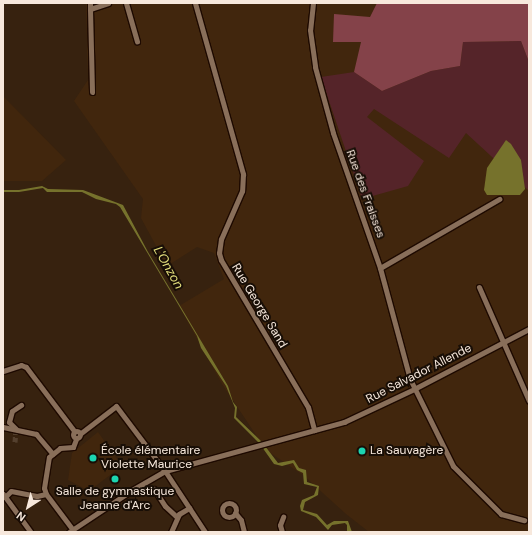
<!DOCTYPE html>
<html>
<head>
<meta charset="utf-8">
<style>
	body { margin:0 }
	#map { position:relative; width:532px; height:535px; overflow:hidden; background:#37220f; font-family:"DM Sans",sans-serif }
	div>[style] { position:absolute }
	.built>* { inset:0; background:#41260d }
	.green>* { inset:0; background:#552429 }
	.forest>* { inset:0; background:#844249 }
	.water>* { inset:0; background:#76722c }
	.minor-tunnel>* { height:5px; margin-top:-2.5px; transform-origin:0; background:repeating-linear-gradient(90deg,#54402e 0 5px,transparent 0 7.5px) }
	.roads { filter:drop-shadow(1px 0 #1e0a00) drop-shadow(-1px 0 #1e0a00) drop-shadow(0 1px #1e0a00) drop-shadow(0 -1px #1e0a00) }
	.minor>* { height:5px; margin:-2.5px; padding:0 2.5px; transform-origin:2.5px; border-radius:2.5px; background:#896f5a }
	.minor>.ring { margin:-2.5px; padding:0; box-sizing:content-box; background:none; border:5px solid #896f5a; border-radius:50% }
	.dots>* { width:11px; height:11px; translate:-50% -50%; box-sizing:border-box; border:2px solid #180e06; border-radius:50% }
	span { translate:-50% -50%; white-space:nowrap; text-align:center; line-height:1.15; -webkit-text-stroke:4px #180e06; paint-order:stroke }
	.street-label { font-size:12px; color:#f7e8dc }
	.poi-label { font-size:12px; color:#f7e8dc }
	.left { translate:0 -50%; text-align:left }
	.water-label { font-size:13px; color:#e2dd7b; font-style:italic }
	.frame { position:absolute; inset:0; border:4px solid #f7e8dc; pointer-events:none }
	.north { position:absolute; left:8px; top:487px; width:40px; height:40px; -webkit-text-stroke:3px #180e06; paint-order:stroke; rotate:216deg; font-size:11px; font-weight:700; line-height:16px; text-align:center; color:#f7e8dc }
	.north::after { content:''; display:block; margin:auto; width:14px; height:18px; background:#f7e8dc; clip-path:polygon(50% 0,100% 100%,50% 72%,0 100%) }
</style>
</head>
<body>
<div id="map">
	<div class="built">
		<i style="clip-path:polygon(86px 3px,529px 3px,529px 532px,369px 532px,346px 514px,303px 475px,266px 450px,222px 384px,179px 306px,224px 279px,214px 253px,197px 247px,167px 266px,141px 218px,143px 199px,74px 101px,88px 80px)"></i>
		<i style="clip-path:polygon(3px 96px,66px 160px,42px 181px,3px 181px)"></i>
		<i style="clip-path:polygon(98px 432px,120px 463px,116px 467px,118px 469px,89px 491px,68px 480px,72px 453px)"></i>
	</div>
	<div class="green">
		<i style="clip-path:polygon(521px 41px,529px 62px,529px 191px,466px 133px,449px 158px,374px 109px,367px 117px,424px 161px,408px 186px,362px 199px,321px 77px,354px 72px,382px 91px,431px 71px,460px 66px,463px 42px)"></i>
	</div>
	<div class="forest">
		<i style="clip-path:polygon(377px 3px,529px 3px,529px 62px,521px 41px,463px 42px,460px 66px,431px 71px,382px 91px,354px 72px,361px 42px,333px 42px,334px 14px,370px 17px)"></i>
	</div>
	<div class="water">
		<i style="clip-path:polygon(506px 140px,511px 144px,521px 160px,525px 189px,520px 195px,487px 195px,484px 190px,487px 168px)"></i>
		<i style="clip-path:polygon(42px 186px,48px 189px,83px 190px,123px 205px,148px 252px,228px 386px,233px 402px,237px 407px,236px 417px,262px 442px,259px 443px,234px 418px,235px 408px,226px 386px,201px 348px,197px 336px,120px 207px,116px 204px,96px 199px,82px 192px,47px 192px,43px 188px,19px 192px,3px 192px,3px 190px,19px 190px)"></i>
		<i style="clip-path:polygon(265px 446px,278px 463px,294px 460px,299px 468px,306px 470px,307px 482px,319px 486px,318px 495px,305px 502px,303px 510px,317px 514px,327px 525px,334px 521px,348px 521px,352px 532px,347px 532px,347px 525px,345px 523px,332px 525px,328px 530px,316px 517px,301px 511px,300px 506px,302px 500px,314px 495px,317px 487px,304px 484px,303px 473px,297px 470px,293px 463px,282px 466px,274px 464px,262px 447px)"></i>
	</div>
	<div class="minor-tunnel">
		<i style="left:15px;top:442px;width:13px;rotate:-86deg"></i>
	</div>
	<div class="roads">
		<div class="minor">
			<i style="left:90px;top:3px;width:6px;rotate:90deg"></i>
			<i style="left:90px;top:9px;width:19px;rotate:-18deg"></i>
			<i style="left:126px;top:3px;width:40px;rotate:74deg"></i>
			<i style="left:195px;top:3px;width:178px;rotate:74.3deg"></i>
			<i style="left:243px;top:174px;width:17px;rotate:93deg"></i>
			<i style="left:242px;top:191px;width:52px;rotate:113.6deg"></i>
			<i style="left:221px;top:239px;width:14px;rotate:98deg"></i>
			<i style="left:219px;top:253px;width:7px;rotate:74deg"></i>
			<i style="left:221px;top:260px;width:171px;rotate:59.4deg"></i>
			<i style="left:308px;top:407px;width:24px;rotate:75deg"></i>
			<i style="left:313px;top:3px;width:27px;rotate:96deg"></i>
			<i style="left:310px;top:30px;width:37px;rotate:82deg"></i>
			<i style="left:315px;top:67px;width:68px;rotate:74.7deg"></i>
			<i style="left:333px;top:133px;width:143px;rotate:70.8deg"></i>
			<i style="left:380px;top:268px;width:115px;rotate:74.9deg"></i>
			<i style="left:410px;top:379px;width:97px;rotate:63.7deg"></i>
			<i style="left:453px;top:466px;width:68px;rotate:45deg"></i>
			<i style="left:501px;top:514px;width:24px;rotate:15deg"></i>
			<i style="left:90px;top:9px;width:83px;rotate:88.6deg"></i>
			<i style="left:380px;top:268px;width:138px;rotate:-30.1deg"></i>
			<i style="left:479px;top:287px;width:124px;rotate:66.3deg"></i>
			<i style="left:3px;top:371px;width:19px;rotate:-18deg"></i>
			<i style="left:21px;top:365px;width:5px;rotate:22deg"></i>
			<i style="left:26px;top:367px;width:81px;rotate:53deg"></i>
			<i style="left:3px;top:427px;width:34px;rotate:12deg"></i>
			<i style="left:36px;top:434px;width:26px;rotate:50deg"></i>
			<i style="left:16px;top:429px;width:10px;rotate:-135deg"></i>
			<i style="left:9px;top:422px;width:11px;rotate:-75deg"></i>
			<i style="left:12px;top:411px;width:11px;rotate:-34deg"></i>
			<i class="ring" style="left:73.5px;top:431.5px;width:2px;height:2px"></i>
			<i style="left:81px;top:433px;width:44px;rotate:-37.6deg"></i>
			<i style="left:116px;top:406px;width:81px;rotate:53deg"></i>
			<i style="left:165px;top:471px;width:73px;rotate:56.7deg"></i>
			<i style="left:154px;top:489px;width:20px;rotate:57deg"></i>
			<i style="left:165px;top:506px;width:16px;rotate:43deg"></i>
			<i style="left:3px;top:494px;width:46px;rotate:53.9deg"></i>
			<i style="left:5px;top:497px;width:8px;rotate:-45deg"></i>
			<i style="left:11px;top:491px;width:26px;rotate:11deg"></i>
			<i style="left:37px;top:496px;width:9px;rotate:-13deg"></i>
			<i class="ring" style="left:222px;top:503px;width:9px;height:9px"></i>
			<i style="left:235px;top:513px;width:9px;rotate:49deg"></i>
			<i style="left:241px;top:520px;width:12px;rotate:76deg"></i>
			<i style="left:73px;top:530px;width:45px;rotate:-126.9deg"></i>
			<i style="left:46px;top:494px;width:6px;rotate:-108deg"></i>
			<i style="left:44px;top:488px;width:31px;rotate:-81deg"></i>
			<i style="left:49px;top:457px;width:14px;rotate:-39deg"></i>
			<i style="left:60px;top:448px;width:13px;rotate:-4deg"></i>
			<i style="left:73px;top:447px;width:9px;rotate:-69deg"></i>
			<i style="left:69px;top:532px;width:76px;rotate:-33.7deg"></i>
			<i style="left:132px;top:490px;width:38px;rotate:-30deg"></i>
			<i style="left:165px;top:471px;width:186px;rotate:-15.3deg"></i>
			<i style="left:344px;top:422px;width:77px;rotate:-25.2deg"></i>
			<i style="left:414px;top:389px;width:130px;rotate:-27.6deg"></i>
			<i style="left:171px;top:532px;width:20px;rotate:-66deg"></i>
			<i style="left:179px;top:514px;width:12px;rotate:-31deg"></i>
			<i style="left:282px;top:532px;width:7px;rotate:-106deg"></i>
			<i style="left:280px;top:525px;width:9px;rotate:-69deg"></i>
		</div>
	</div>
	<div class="dots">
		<i style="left:362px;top:451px;background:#1cd5b1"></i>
		<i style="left:93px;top:458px;background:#1cd5b1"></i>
		<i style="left:115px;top:479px;background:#1cd5b1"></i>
	</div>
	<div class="street-label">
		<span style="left:365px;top:194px;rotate:70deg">Rue des Fraisses</span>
		<span style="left:259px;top:306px;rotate:59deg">Rue George Sand</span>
		<span style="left:419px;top:374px;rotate:-27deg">Rue Salvador Allende</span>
	</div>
	<div class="poi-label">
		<span class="left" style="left:101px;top:458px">École élémentaire<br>Violette Maurice</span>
		<span class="left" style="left:370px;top:451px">La Sauvagère</span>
		<span style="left:115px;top:499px">Salle de gymnastique<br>Jeanne d'Arc</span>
	</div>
	<div class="water-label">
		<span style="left:168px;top:268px;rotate:60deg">L'Onzon</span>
	</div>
	<div class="frame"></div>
	<div class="north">N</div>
</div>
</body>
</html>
